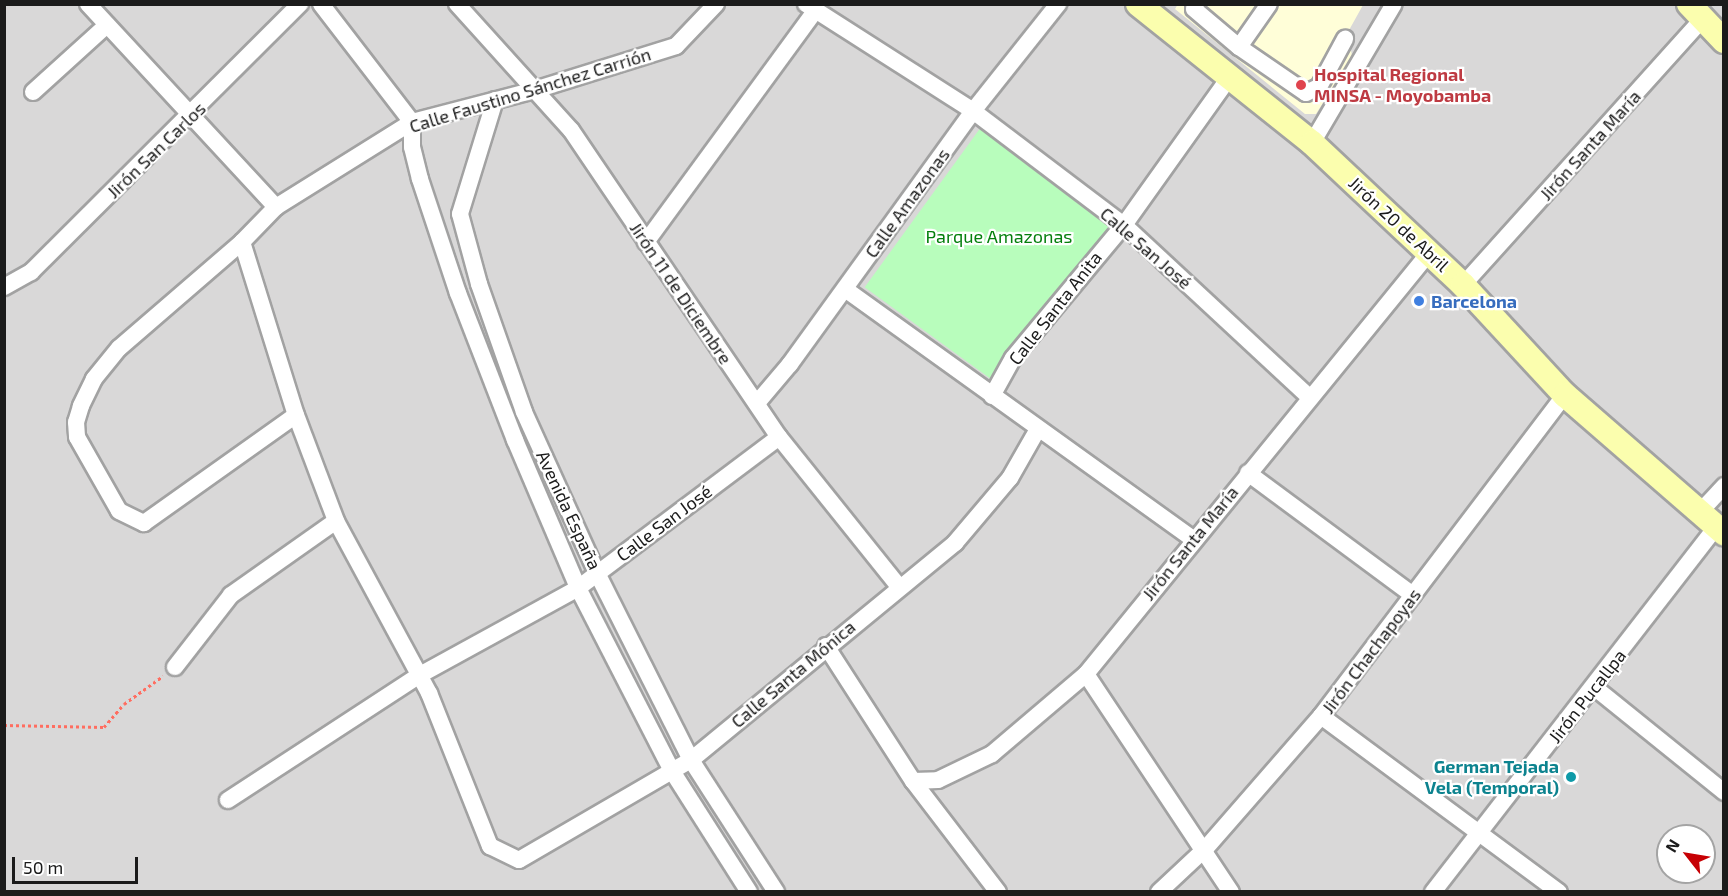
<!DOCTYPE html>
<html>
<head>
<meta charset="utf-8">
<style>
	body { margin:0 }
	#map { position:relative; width:1728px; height:896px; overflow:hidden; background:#eee9e0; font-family:"Exo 2",sans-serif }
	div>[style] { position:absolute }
	.residential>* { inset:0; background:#d9d8d8 }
	.education>* { inset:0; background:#fffed8 }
	.park>* { inset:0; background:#b8fdbc; transform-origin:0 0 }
	.path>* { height:3px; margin-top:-1.5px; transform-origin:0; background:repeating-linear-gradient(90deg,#ff6d60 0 3px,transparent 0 6px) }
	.roads { filter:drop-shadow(2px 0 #a2a2a2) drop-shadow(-2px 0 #a2a2a2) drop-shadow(0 2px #a2a2a2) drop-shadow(0 -2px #a2a2a2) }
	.street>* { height:16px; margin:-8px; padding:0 8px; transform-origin:8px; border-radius:8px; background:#fff }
	.secondary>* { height:24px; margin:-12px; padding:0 12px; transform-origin:12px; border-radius:12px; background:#fbfeae }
	.dots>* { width:16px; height:16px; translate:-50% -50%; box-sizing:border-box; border:3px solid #fff; border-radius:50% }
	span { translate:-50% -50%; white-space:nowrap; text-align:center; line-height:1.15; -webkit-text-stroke:4.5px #fff; paint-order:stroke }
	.health-label { font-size:18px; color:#be3a42; font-weight:700 }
	.left { translate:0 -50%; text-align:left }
	.street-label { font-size:18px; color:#1b1b1b }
	.park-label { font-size:18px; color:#047f0c }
	.shop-label { font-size:18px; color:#366cbe; font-weight:700 }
	.culture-label { font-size:18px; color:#0d838f; font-weight:700 }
	.right { translate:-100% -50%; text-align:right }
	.frame { position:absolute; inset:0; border:6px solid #1b1b1b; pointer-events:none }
	.north { position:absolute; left:1656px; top:824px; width:60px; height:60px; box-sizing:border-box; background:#fff; border:2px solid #a4a4a4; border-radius:50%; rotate:301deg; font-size:16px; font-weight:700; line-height:24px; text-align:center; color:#1b1b1b }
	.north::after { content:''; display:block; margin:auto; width:21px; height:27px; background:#c70004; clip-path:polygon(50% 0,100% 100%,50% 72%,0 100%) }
	.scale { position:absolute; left:12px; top:857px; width:126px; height:27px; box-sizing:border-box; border:3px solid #1b1b1b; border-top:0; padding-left:8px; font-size:18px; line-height:21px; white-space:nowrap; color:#1b1b1b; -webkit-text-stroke:4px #fff; paint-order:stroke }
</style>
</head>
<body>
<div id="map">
	<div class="residential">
		<i style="clip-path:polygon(evenodd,5px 5px,1723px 5px,1723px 891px,5px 892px,5px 5px,1668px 836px,1704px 836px,1704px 872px,1668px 872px,1668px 836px)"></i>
	</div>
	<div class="education">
		<i style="clip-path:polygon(1178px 4px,1363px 5px,1348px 32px,1352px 56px,1316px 114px,1305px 114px,1175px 9px)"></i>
	</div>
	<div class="park">
		<i style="left:984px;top:123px;width:162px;height:203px;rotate:36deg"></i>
	</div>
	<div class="path">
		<i style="left:4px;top:725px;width:100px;rotate:1.1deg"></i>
		<i style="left:104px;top:727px;width:30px;rotate:-49deg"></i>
		<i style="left:124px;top:704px;width:48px;rotate:-35.7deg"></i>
	</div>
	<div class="roads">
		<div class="street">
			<i style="left:88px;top:4px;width:277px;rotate:47.2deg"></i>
			<i style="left:321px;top:4px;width:149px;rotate:52.4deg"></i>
			<i style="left:412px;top:122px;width:25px;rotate:90deg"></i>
			<i style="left:412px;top:147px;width:33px;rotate:76deg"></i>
			<i style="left:420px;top:179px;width:120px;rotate:71.6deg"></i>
			<i style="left:458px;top:293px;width:158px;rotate:68.8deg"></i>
			<i style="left:515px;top:440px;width:161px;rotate:66.9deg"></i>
			<i style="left:578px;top:588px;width:206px;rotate:62.8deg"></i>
			<i style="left:672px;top:771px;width:143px;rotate:57.5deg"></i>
			<i style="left:457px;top:4px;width:170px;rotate:47.9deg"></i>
			<i style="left:571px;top:130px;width:371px;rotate:55.9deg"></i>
			<i style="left:779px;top:437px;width:192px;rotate:51.3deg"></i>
			<i style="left:716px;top:4px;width:58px;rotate:133.6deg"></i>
			<i style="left:676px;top:46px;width:148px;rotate:162.7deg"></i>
			<i style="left:535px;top:90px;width:127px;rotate:165.4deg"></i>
			<i style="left:412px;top:122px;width:160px;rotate:148deg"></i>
			<i style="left:276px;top:207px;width:49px;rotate:134.2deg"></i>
			<i style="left:242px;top:242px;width:181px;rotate:72.7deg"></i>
			<i style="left:296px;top:415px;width:113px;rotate:69.3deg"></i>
			<i style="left:336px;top:521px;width:196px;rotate:61.6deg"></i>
			<i style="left:429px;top:693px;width:165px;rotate:68.3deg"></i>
			<i style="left:490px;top:846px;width:32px;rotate:26deg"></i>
			<i style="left:519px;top:860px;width:199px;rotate:-30.2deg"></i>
			<i style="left:691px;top:760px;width:342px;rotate:-39.4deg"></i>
			<i style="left:955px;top:543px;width:85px;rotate:-49.8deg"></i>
			<i style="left:1010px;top:478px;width:56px;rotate:-60.3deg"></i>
			<i style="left:806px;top:4px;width:198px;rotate:32.6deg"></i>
			<i style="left:973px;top:111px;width:189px;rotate:37.1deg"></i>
			<i style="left:1124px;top:225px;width:253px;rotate:42.9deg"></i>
			<i style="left:1196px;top:4px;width:5px;rotate:112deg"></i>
			<i style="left:1194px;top:9px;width:59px;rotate:40.2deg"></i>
			<i style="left:1239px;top:47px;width:81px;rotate:34.5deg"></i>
			<i style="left:1306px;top:93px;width:14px;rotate:-25deg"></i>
			<i style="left:1319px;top:87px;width:55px;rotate:-61.6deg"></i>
			<i style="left:1239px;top:47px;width:52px;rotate:-55.1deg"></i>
			<i style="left:33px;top:92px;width:100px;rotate:-42.2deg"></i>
			<i style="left:495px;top:100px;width:119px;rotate:107.1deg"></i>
			<i style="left:460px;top:214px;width:73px;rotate:74.8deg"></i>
			<i style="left:479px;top:284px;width:136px;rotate:70.6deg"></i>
			<i style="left:524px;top:412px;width:177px;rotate:65.6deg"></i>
			<i style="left:597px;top:573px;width:209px;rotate:63.3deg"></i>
			<i style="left:691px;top:760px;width:157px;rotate:57.2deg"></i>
			<i style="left:1312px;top:143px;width:161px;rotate:-59.5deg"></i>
			<i style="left:242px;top:242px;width:162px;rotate:139.2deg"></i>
			<i style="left:119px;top:348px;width:40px;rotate:129deg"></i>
			<i style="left:94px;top:379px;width:30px;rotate:116deg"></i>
			<i style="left:81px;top:406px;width:17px;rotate:107deg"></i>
			<i style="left:76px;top:422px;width:15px;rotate:86deg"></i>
			<i style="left:77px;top:437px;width:85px;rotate:60.4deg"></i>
			<i style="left:119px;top:511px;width:28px;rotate:26deg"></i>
			<i style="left:144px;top:523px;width:186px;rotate:-35.4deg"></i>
			<i style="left:646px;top:242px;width:288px;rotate:-53.8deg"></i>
			<i style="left:1463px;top:285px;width:357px;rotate:-48deg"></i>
			<i style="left:4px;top:287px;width:31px;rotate:-29deg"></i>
			<i style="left:31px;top:272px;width:380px;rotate:-44.9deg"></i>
			<i style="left:845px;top:289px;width:428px;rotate:35.7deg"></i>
			<i style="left:992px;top:396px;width:43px;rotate:-61.1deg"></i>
			<i style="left:1013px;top:358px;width:173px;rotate:-50.2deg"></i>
			<i style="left:1124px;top:225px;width:181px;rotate:-54.5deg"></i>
			<i style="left:757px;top:403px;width:51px;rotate:-49.8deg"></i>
			<i style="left:790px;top:364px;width:312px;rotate:-54.1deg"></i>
			<i style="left:973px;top:111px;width:137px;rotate:-51.5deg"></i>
			<i style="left:1248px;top:473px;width:205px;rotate:36.5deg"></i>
			<i style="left:1699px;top:513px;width:37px;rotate:-47deg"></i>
			<i style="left:826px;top:646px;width:161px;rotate:57.2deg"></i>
			<i style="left:913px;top:781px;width:140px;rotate:52.6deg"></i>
			<i style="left:175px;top:667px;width:91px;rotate:-52.1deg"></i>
			<i style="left:231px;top:595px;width:128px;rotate:-35.2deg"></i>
			<i style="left:1086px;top:674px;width:262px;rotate:56.4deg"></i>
			<i style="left:1594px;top:687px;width:167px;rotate:38.9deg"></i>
			<i style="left:1321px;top:716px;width:296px;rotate:36.5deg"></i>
			<i style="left:913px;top:781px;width:25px;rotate:-2deg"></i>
			<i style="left:938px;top:780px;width:60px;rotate:-25.7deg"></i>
			<i style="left:992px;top:754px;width:123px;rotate:-40.4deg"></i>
			<i style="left:1086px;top:674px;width:543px;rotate:-50.83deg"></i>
			<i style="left:228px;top:800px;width:229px;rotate:-33.1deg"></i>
			<i style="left:420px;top:675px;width:180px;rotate:-28.8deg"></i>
			<i style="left:578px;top:588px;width:251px;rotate:-36.9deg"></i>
			<i style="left:1159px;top:892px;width:64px;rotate:-43.1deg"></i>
			<i style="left:1206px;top:848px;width:175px;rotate:-48.9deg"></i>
			<i style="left:1321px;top:716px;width:403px;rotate:-52.8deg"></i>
			<i style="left:1433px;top:892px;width:462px;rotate:-52.2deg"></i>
		</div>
		<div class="secondary">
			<i style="left:1138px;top:4px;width:223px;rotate:38.6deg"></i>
			<i style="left:1312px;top:143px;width:207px;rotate:43.2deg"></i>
			<i style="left:1463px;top:285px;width:150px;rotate:47.2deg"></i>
			<i style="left:1565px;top:395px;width:211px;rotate:41deg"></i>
			<i style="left:1689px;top:4px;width:51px;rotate:46.6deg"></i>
		</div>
	</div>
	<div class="dots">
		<i style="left:1301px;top:85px;background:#e0444e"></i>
		<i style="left:1419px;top:301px;background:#3f7fe0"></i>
		<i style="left:1571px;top:777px;background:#0f9aa8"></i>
	</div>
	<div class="health-label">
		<span class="left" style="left:1314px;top:85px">Hospital Regional<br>MINSA - Moyobamba</span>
	</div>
	<div class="street-label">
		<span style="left:530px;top:90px;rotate:-17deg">Calle Faustino Sánchez Carrión</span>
		<span style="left:1590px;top:145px;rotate:-48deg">Jirón Santa María</span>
		<span style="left:156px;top:150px;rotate:-44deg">Jirón San Carlos</span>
		<span style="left:907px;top:203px;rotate:-54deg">Calle Amazonas</span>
		<span style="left:1399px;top:224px;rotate:43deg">Jirón 20 de Abril</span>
		<span style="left:1146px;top:248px;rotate:41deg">Calle San José</span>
		<span style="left:681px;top:293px;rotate:56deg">Jirón 11 de Diciembre</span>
		<span style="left:1055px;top:308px;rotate:-52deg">Calle Santa Anita</span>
		<span style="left:569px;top:510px;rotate:65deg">Avenida España</span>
		<span style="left:664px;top:523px;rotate:-37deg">Calle San José</span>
		<span style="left:1190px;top:543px;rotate:-51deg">Jirón Santa María</span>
		<span style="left:1371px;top:651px;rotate:-53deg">Jirón Chachapoyas</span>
		<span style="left:793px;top:674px;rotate:-40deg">Calle Santa Mónica</span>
		<span style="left:1587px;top:696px;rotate:-52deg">Jirón Pucallpa</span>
	</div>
	<div class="park-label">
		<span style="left:999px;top:236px">Parque Amazonas</span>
	</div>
	<div class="shop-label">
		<span class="left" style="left:1431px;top:301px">Barcelona</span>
	</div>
	<div class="culture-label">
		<span class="right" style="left:1559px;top:777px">German Tejada<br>Vela (Temporal)</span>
	</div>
	<div class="frame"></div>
	<div class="north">N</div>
	<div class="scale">50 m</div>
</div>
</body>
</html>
